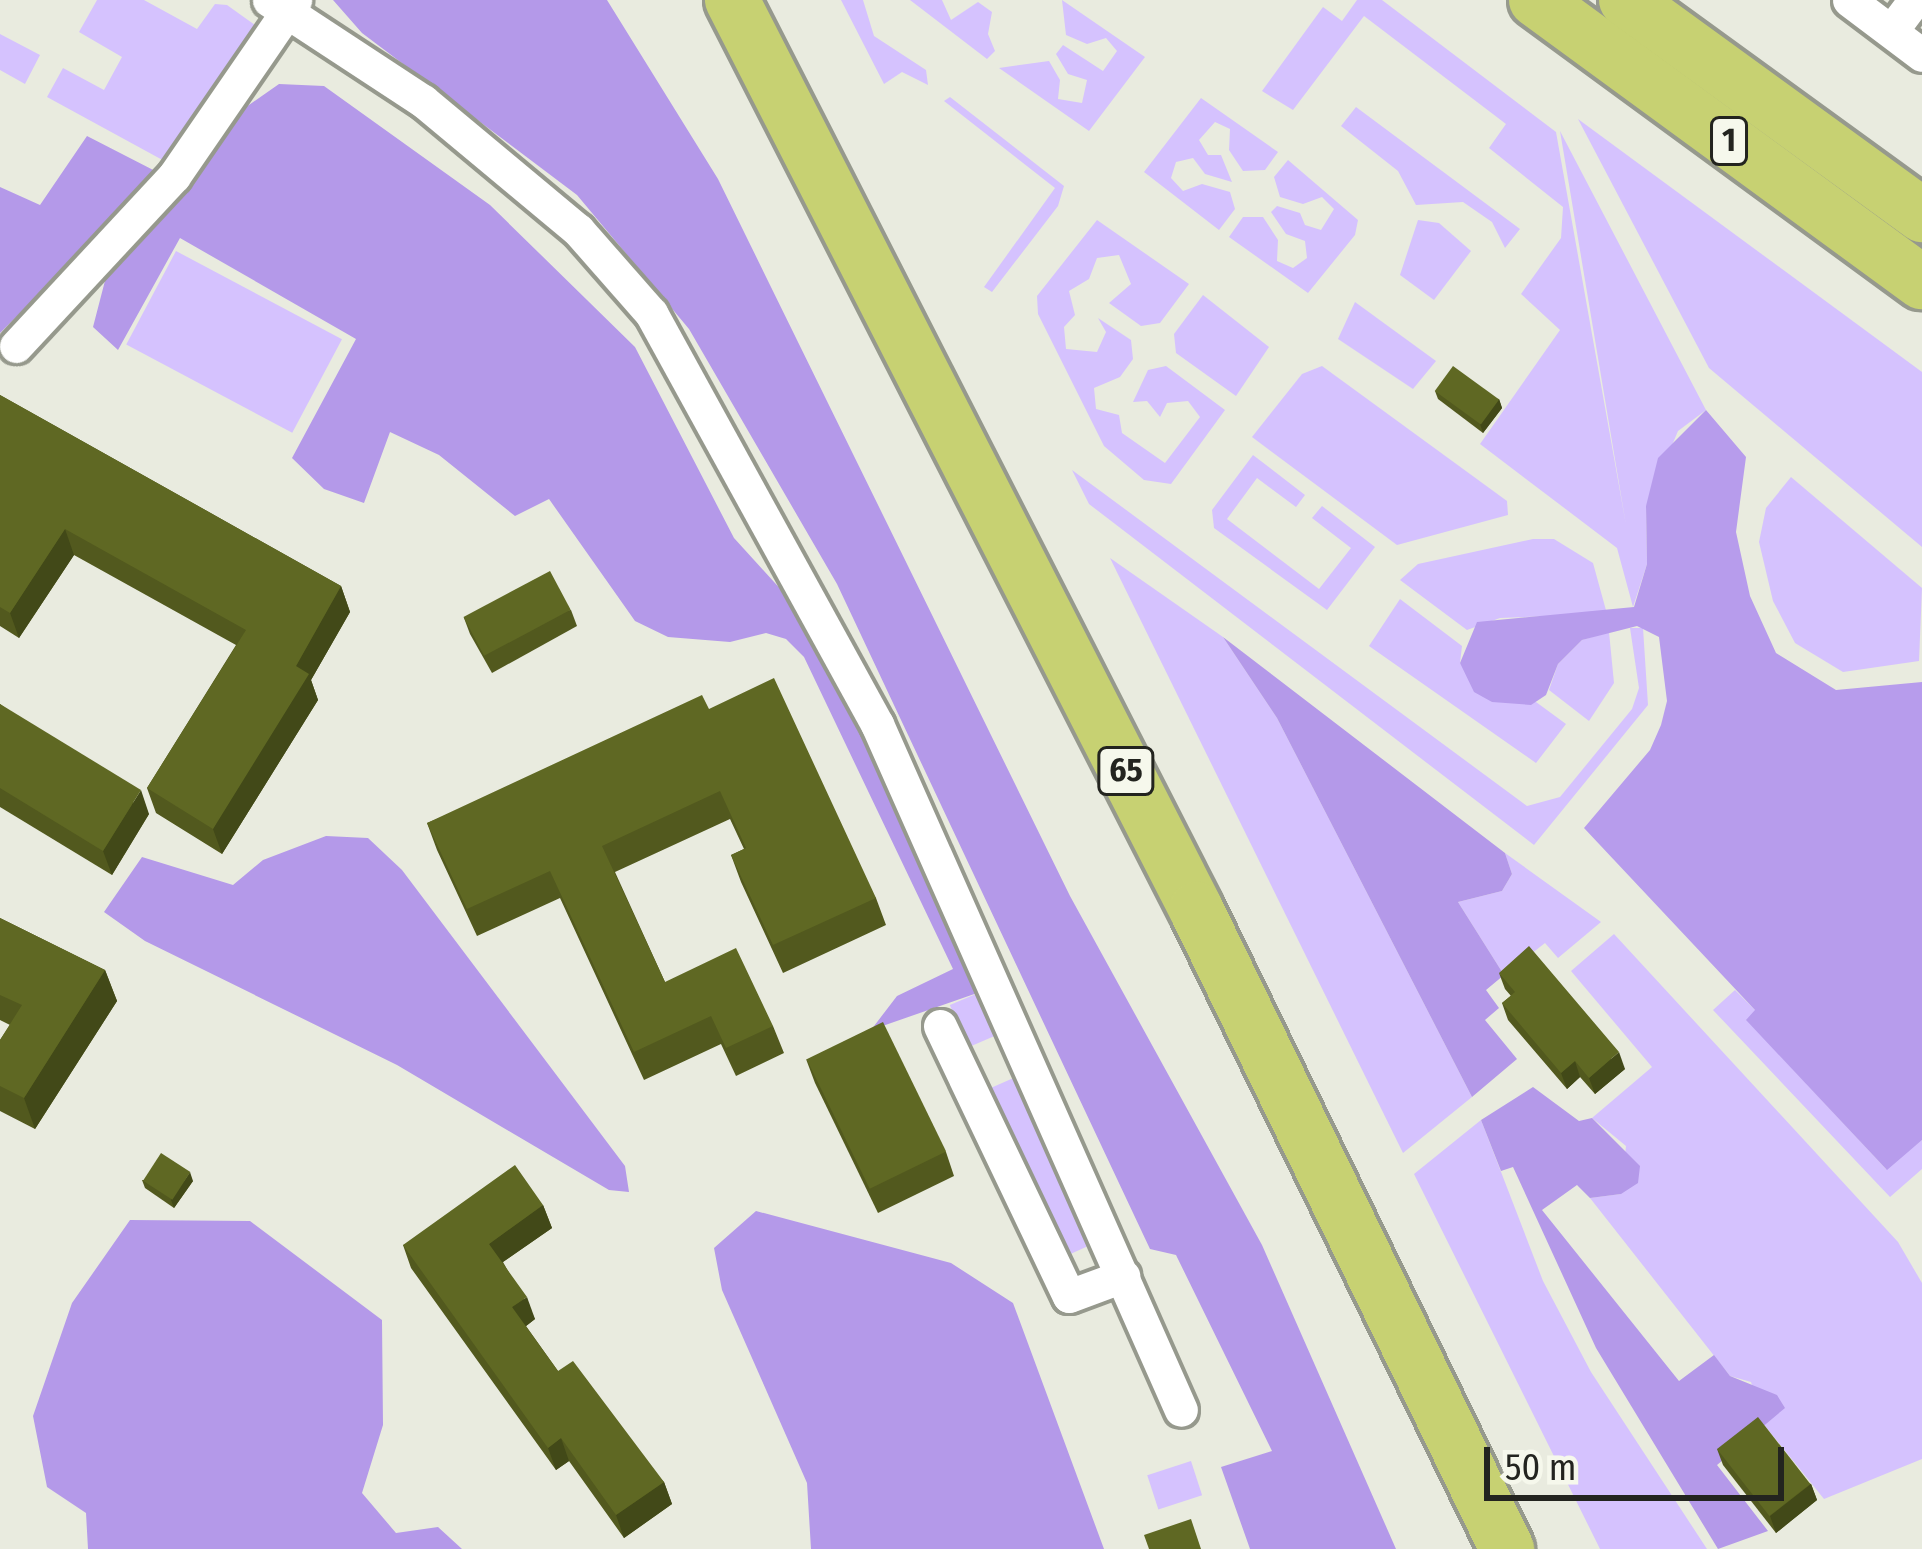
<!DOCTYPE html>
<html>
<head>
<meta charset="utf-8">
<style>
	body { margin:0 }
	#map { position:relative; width:1922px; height:1549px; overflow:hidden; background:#e9ebdf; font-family:"Fira Sans Condensed",sans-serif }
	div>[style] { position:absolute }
	.green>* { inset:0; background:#d5c2fe; transform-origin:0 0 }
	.forest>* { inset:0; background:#b499e9 }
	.water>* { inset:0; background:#b79cec }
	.roads { filter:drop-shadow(3px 0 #96998d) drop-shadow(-3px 0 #96998d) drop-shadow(0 3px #96998d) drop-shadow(0 -3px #96998d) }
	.minor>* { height:33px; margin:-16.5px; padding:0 16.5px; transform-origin:16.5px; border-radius:16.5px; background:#fff }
	.primary>* { height:54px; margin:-27px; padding:0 27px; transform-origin:27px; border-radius:27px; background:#c7d172 }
	.wall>* { inset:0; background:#52591e }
	.shaded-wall>* { inset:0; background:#424918 }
	.building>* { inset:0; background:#5f6823; transform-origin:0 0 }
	span { translate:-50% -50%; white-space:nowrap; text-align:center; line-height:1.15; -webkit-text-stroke:12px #f6f8ec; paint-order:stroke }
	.shield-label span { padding:3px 9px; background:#f6f8ec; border:3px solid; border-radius:9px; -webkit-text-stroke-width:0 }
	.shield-label { font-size:33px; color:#23241f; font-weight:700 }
	.scale { position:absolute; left:1484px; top:1447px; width:300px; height:54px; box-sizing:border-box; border:6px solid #23241f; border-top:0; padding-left:15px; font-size:36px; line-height:42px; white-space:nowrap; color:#23241f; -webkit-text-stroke:9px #f6f8ec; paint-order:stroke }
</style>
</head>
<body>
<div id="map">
	<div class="green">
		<i style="clip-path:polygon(97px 0,144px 0,197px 29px,215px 4px,227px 5px,262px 30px,168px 163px,47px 97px,63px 68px,104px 90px,122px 57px,79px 32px)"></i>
		<i style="clip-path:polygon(841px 0,863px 0,874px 36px,926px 70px,928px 85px,902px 72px,884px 84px)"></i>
		<i style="clip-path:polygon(910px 0,942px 0,951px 20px,978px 2px,992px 12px,988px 34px,995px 51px,987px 59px)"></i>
		<i style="clip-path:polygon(1062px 0,1145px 57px,1089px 131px,999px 68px,1049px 61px,1060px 80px,1058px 99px,1082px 103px,1087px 80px,1068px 74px,1056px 54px,1063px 45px,1103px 71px,1117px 51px,1106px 38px,1087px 44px,1066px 35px)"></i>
		<i style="clip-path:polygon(1357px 0,1382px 0,1556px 132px,1626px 525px,1560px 131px,1706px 410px,1678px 431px,1646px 507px,1647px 564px,1633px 607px,1617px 548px,1480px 444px,1560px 330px,1521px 294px,1561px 238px,1563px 207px,1489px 148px,1506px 124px,1364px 16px,1293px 110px,1262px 91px,1323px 7px,1342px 21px)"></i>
		<i style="clip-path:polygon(0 34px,40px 55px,25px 84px,0 70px)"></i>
		<i style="clip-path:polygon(950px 97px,1064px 186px,1058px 206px,992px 292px,984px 287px,1055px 188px,944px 101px)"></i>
		<i style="clip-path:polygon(1201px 98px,1278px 152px,1265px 170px,1243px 171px,1229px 150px,1230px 129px,1215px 122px,1199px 140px,1208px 155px,1221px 155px,1232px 182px,1205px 174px,1193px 158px,1176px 162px,1171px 178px,1183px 191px,1202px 184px,1230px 192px,1235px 209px,1219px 230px,1144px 172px)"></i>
		<i style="clip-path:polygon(1356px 107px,1520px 229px,1505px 248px,1492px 222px,1463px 202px,1416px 205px,1398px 171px,1341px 126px)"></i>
		<i style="clip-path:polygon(1578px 119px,1922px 372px,1922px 547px,1709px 368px)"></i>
		<i style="clip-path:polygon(1288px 160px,1358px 220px,1355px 235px,1308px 293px,1229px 237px,1243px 217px,1263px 217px,1278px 240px,1277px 261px,1293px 268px,1307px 258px,1305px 241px,1286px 234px,1271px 212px,1277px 206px,1300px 213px,1305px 225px,1321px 230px,1334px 209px,1322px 197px,1303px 204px,1280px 197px,1274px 177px)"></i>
		<i style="clip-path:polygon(1097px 220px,1189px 284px,1160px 323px,1141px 326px,1109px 303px,1131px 284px,1119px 255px,1097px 258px,1089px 279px,1069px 291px,1075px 315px,1064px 327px,1066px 349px,1097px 352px,1106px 332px,1098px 318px,1131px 340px,1133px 359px,1120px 377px,1094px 388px,1096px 409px,1119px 415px,1122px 433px,1165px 463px,1200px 417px,1188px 401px,1167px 403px,1160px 417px,1147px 401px,1133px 402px,1148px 370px,1166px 366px,1225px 410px,1171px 484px,1144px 480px,1104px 446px,1038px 314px,1037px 296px)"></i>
		<i style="clip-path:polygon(1418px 220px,1439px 223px,1471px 251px,1434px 300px,1400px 275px)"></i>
		<i style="left:176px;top:251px;width:188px;height:106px;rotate:28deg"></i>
		<i style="clip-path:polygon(1203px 295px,1269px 347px,1236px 396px,1176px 353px,1174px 334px)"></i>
		<i style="clip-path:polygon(1355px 302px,1436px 361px,1413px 389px,1338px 339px)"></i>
		<i style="clip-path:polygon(1322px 366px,1507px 501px,1508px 515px,1397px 545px,1252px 437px,1302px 374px)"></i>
		<i style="clip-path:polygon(1253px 455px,1305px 495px,1296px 507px,1257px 478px,1227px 519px,1319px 589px,1351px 548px,1312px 518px,1322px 506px,1375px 547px,1327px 610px,1214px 528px,1212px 510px)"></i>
		<i style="clip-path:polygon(1072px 470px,1527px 806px,1560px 797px,1632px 709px,1639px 688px,1630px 628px,1643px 628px,1648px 705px,1534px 845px,1089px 504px)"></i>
		<i style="clip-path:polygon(1791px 477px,1922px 588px,1919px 661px,1843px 672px,1795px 643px,1773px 601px,1759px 542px,1766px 508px)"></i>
		<i style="clip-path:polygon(1533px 539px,1554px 539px,1593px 563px,1607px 614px,1500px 618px,1467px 630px,1400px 580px,1418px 564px)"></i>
		<i style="clip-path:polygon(1110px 558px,1223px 637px,1277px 718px,1472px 1097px,1403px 1153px)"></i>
		<i style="clip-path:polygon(1400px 599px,1462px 646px,1460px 663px,1492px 702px,1536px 702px,1566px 724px,1536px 763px,1369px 646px)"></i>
		<i style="clip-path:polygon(1609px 632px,1614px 683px,1589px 721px,1549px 690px,1558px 664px,1582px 640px)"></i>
		<i style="clip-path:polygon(1505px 853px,1601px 922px,1558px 958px,1545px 943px,1504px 975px,1458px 902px,1502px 891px,1512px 874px)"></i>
		<i style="clip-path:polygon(1614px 934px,1898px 1242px,1922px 1283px,1922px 1459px,1824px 1499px,1765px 1426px,1751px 1382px,1730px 1376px,1590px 1198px,1621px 1194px,1626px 1146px,1592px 1118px,1652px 1067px,1571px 971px)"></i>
		<i style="clip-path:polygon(1735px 990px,1756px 1011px,1747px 1020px,1886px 1169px,1922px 1140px,1922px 1169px,1890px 1197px,1713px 1010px)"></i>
		<i style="left:983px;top:991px;width:46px;height:36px;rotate:67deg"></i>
		<i style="left:1020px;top:1075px;width:184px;height:37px;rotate:66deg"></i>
		<i style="clip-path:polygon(1481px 1120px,1543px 1281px,1591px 1372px,1707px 1549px,1600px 1549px,1414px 1174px)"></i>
		<i style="left:1191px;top:1461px;width:36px;height:46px;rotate:72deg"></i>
	</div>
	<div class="forest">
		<i style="clip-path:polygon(333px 0,607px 0,718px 179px,1070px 896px,1262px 1245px,1396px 1549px,1250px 1549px,1221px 1467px,1272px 1451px,1176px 1255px,1150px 1249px,837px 584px,689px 329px,577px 195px,362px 33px)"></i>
		<i style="clip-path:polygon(279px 84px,324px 86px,490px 205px,635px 347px,734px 538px,805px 616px,983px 991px,871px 1030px,897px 996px,953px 969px,804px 657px,786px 639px,766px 633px,730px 642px,668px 637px,635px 621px,549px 499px,515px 516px,439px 455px,390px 432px,364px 503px,324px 489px,292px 458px,356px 339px,180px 238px,118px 350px,93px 327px,107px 273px,239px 112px)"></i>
		<i style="clip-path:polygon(87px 136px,161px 174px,0 333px,0 187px,40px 205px)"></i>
		<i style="clip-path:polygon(1223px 637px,1505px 853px,1512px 874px,1502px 891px,1458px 902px,1504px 975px,1486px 990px,1499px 1008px,1485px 1020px,1517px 1059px,1472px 1097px,1277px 718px)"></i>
		<i style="clip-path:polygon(326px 836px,368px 838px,402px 870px,625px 1166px,629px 1192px,609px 1190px,397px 1065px,145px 941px,104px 912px,142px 857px,233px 885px,263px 860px)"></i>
		<i style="clip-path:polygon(1533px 1087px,1579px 1121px,1592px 1118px,1640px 1166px,1638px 1183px,1621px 1194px,1590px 1198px,1577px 1185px,1542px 1210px,1679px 1381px,1714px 1355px,1730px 1376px,1777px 1395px,1785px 1408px,1717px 1465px,1768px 1531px,1718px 1549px,1596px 1348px,1513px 1167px,1501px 1171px,1481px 1120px)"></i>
		<i style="clip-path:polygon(756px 1211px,951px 1263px,1013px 1303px,1104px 1549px,811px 1549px,807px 1483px,722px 1290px,714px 1248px)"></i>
		<i style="clip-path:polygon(130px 1220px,250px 1221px,382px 1320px,383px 1425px,362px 1493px,396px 1533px,438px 1527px,462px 1549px,88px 1549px,86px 1513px,47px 1487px,33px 1416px,72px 1303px)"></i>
	</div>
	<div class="water">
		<i style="clip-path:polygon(1706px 410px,1746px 457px,1736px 532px,1750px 596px,1776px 653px,1836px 690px,1922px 682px,1922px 1140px,1887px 1170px,1746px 1020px,1755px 1010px,1584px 828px,1650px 750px,1661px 725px,1667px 701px,1659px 637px,1637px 626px,1582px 640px,1558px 664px,1546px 695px,1531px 705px,1492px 702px,1474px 692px,1460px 663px,1477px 622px,1634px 607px,1647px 564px,1646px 506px,1658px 458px)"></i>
	</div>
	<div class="roads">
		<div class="minor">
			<i style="left:269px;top:0;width:184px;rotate:33.3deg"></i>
			<i style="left:423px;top:101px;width:202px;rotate:39.8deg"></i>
			<i style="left:578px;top:230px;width:111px;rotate:48.7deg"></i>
			<i style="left:651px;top:313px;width:469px;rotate:61.2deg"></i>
			<i style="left:877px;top:724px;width:750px;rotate:66.1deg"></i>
			<i style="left:1849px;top:0;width:91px;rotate:37deg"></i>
			<i style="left:1892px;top:30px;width:38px;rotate:-53deg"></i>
			<i style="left:16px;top:346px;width:232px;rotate:-47.1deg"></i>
			<i style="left:174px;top:176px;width:214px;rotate:-55.5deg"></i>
			<i style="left:940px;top:1026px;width:299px;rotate:64.5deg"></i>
			<i style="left:1069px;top:1296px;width:58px;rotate:-20.3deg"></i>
		</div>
		<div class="primary">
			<i style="left:732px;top:0;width:1021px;rotate:62.96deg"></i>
			<i style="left:1196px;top:909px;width:712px;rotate:64.08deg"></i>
			<i style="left:1536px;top:0;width:478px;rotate:36.2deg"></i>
			<i style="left:1626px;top:0;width:366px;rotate:36deg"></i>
		</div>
	</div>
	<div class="wall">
		<i style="clip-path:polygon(1435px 391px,1499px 399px,1502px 408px,1483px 433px,1438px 399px)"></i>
		<i style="clip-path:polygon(0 395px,341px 586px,350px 612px,311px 680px,318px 700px,222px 854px,156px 813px,147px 788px,236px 645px,74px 555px,19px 638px,0 626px)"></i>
		<i style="clip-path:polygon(571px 610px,577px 626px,492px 673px,470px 634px,464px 618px)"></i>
		<i style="clip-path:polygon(0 704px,149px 814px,112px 875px,0 807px)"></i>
		<i style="clip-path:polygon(709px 709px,876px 898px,886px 925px,783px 973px,741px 882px,731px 855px,744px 849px,730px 819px,615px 872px,665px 982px,773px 1026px,784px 1053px,736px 1076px,721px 1044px,644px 1080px,560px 898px,477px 936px,437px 850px,427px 823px)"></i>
		<i style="clip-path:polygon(0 918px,105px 970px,117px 1001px,35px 1129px,0 1111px,0 1040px,10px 1025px,0 1020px)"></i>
		<i style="clip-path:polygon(1499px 973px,1625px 1069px,1595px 1094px,1580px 1077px,1567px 1089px,1508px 1020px,1502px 1003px,1511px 996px,1505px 989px)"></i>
		<i style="clip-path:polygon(806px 1059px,946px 1152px,954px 1176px,878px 1213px,815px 1083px)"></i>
		<i style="clip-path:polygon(142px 1180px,193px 1181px,174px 1208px,145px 1188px)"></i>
		<i style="clip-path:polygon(543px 1205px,552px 1228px,503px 1262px,535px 1319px,526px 1326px,558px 1371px,664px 1482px,672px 1504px,624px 1538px,569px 1461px,556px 1470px,411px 1268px,403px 1245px)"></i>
		<i style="clip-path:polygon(1717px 1449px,1811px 1484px,1817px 1500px,1776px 1533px,1723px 1465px)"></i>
	</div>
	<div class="shaded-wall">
		<i style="clip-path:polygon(1499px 399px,1502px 408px,1483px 433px,1480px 424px)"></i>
		<i style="clip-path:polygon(65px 529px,74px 555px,19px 638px,10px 613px)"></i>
		<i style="clip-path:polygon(341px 586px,350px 612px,311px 680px,318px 700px,222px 854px,213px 829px,296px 666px)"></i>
		<i style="clip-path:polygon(141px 790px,149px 814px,112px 875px,103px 851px)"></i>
		<i style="clip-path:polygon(105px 970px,117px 1001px,35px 1129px,24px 1098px)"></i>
		<i style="clip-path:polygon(1619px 1052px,1625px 1069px,1595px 1094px,1589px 1078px)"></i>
		<i style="clip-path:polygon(1575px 1061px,1580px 1077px,1567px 1089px,1561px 1073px)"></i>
		<i style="clip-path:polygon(190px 1172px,193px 1181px,174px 1208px,171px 1200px)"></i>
		<i style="clip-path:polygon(543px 1205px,552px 1228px,497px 1266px,489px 1244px)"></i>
		<i style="clip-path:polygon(527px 1297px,535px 1319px,521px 1330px,512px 1307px)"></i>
		<i style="clip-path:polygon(561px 1438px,569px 1461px,556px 1470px,548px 1448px)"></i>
		<i style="clip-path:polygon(664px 1482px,672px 1504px,624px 1538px,616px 1515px)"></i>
		<i style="clip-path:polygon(1811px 1484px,1817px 1500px,1776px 1533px,1770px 1516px)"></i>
	</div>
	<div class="building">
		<i style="left:1453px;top:366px;width:57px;height:31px;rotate:36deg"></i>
		<i style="clip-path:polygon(0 395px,341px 586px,296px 666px,309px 674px,213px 829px,147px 788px,246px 630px,65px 529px,10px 613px,0 607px)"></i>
		<i style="left:550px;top:571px;width:44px;height:98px;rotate:62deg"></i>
		<i style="clip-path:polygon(774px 678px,876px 898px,773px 945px,731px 855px,746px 848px,720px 791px,602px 846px,665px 982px,736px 948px,773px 1026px,726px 1048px,711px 1016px,634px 1052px,550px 871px,467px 909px,427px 823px,702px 695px,709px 709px)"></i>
		<i style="clip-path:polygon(0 704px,141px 790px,103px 851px,0 788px)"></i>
		<i style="clip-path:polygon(0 918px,105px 970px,24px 1098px,0 1086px,0 1040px,22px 1005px,0 995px)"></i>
		<i style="clip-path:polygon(1529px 946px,1619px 1052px,1589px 1078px,1575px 1061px,1561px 1073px,1502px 1003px,1515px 992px,1499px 973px)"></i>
		<i style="left:883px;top:1022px;width:144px;height:85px;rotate:64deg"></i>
		<i style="left:161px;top:1153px;width:35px;height:33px;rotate:33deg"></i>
		<i style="clip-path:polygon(515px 1165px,543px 1205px,489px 1244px,527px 1297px,512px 1307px,558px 1371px,573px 1361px,664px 1482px,616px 1515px,561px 1438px,548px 1448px,403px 1245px)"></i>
		<i style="left:1758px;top:1417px;width:85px;height:52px;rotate:52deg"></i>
		<i style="clip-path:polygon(1191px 1519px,1201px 1549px,1149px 1549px,1144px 1535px)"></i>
	</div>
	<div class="shield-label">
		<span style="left:1729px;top:141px">1</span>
		<span style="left:1126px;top:771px">65</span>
	</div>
	<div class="scale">50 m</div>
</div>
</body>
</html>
